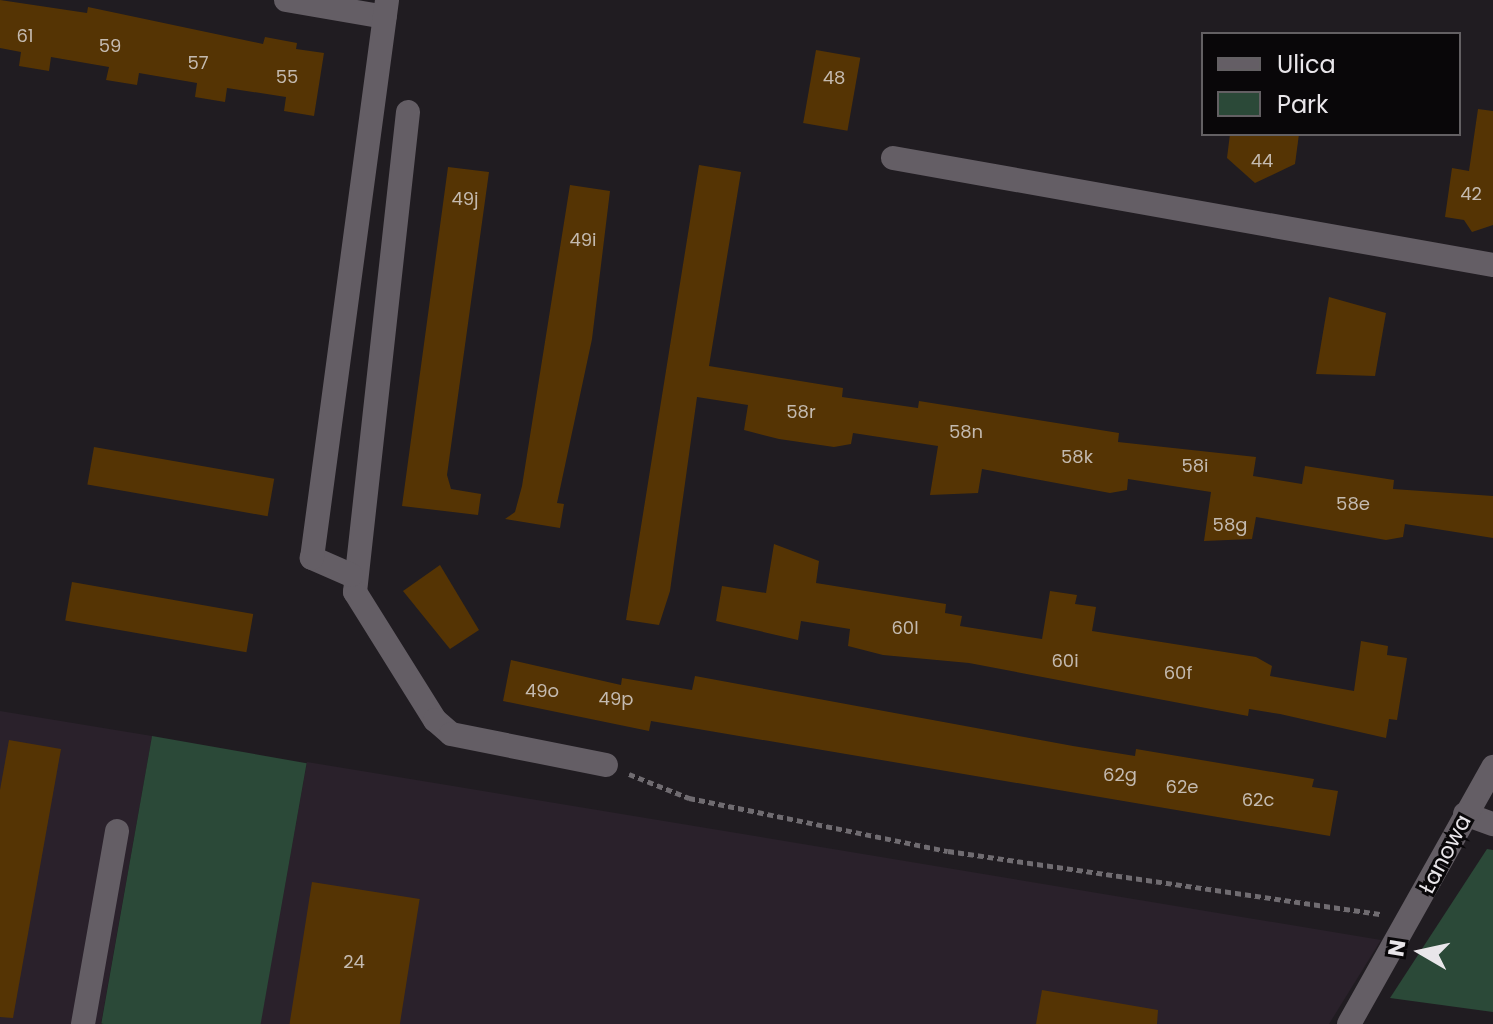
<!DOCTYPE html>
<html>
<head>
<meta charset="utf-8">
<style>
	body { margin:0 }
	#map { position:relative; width:1493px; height:1024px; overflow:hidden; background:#201c21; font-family:Poppins,sans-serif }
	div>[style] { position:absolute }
	.built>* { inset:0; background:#2a212b }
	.green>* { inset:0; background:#2b4938; transform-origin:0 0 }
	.building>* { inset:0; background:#553404; transform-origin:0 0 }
	.path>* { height:5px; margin-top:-2.5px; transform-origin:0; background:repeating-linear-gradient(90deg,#706c71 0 6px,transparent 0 10px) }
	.minor>* { height:24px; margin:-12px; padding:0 12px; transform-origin:12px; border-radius:12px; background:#645e65 }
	span { translate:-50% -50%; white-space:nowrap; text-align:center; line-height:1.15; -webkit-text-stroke:6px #090709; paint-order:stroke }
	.number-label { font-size:18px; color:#c4bab0 }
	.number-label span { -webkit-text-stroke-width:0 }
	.street-label { font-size:22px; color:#e9e6ea }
	.legend { position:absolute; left:1201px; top:32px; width:260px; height:104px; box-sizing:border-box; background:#090709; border:2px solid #636063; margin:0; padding:10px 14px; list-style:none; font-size:24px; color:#e9e6ea }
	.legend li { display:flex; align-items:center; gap:16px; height:40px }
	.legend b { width:40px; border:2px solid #636063 }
	.north { position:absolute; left:1381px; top:912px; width:80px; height:80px; -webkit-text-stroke:6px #090709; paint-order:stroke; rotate:279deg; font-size:22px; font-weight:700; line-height:32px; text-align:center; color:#e9e6ea }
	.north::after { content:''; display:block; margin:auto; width:28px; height:36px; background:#e9e6ea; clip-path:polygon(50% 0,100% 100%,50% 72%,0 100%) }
</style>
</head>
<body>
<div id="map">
	<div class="built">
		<i style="clip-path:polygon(0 711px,152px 736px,101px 1024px,0 1024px)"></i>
		<i style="clip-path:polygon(307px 762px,459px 787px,1381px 940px,1329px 1024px,260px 1024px)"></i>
	</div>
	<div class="green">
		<i style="left:152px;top:736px;width:157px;height:292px;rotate:10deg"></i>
		<i style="clip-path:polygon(1487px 849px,1493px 850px,1493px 1012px,1390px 998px)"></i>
	</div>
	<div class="building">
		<i style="clip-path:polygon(0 0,87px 13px,88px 7px,263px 44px,265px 37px,297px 43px,296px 49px,324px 53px,314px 116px,284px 111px,286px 97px,227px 88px,225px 102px,195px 97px,197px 83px,139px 73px,137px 85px,106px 80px,109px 67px,51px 57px,49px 71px,19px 66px,21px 52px,0 48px)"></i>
		<i style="left:816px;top:50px;width:45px;height:74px;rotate:10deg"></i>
		<i style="clip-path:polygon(1478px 109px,1493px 111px,1493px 225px,1472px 232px,1464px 220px,1445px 217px,1452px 168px,1469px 171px)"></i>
		<i style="clip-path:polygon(1230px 134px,1299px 134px,1295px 164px,1255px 183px,1227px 158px)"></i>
		<i style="clip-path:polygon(699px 165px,741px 172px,709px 366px,843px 388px,842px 397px,918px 408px,919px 401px,1119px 433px,1118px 442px,1256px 457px,1253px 476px,1302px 484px,1305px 466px,1394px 480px,1393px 489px,1493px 496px,1493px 538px,1405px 524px,1403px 537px,1386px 540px,1256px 517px,1252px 539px,1204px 541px,1211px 492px,1128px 479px,1127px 490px,1110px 493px,982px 469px,978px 493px,930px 495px,938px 446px,853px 433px,851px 444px,834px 447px,779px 439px,744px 430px,748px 405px,697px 397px,670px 591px,659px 625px,626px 620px)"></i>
		<i style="clip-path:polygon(448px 167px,489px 172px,447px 475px,451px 489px,481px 494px,478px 515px,402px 506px)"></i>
		<i style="clip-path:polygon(570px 185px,610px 191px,592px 339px,557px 503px,564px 504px,560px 528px,505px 519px,515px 512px,522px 486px)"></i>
		<i style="clip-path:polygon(1329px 297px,1386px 313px,1375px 376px,1316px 374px)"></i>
		<i style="left:94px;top:447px;width:183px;height:38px;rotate:10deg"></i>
		<i style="clip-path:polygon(774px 544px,819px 561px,816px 583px,946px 604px,945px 613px,962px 616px,960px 626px,1042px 639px,1050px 591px,1077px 595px,1075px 604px,1096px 607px,1092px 631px,1256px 657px,1272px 666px,1270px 676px,1354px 691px,1361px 641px,1388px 646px,1387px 655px,1407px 658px,1397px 720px,1389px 719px,1386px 738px,1280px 714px,1249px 709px,1248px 716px,969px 663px,883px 655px,848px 646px,850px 629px,801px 621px,798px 640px,716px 621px,722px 586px,766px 593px)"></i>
		<i style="clip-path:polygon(440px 565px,479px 630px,450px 649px,403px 591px)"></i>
		<i style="left:72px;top:582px;width:184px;height:39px;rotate:10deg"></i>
		<i style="clip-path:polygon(511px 660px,621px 685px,622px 678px,692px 690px,695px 676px,1073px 746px,1135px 756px,1136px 749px,1314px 779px,1312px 787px,1338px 791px,1330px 836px,651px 721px,649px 731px,503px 701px)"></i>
		<i style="clip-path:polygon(9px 740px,61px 749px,13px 1018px,0 1017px,0 790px)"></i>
		<i style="left:312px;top:882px;width:109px;height:144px;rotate:9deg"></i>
		<i style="clip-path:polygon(1042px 990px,1158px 1010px,1157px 1024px,1036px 1024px)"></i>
	</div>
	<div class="path">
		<i style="left:629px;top:774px;width:65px;rotate:21.8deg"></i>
		<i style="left:689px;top:798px;width:264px;rotate:11.6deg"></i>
		<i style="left:948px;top:851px;width:438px;rotate:8.3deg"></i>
	</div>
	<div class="minor">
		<i style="left:286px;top:0;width:100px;rotate:9.7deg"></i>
		<i style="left:408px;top:112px;width:483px;rotate:96.3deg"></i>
		<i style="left:355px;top:592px;width:151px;rotate:58deg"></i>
		<i style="left:435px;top:720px;width:21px;rotate:41deg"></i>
		<i style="left:451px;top:734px;width:158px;rotate:11.3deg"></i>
		<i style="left:893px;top:158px;width:609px;rotate:10.11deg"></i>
		<i style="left:351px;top:575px;width:43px;rotate:-156.4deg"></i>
		<i style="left:312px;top:558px;width:563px;rotate:-82.34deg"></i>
		<i style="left:1465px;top:814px;width:30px;rotate:20deg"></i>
		<i style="left:83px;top:1024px;width:196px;rotate:-80deg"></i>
		<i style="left:1349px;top:1024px;width:295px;rotate:-60.7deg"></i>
	</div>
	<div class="number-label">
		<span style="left:25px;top:36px">61</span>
		<span style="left:110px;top:46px">59</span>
		<span style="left:198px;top:63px">57</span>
		<span style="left:287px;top:77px">55</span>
		<span style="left:834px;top:78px">48</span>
		<span style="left:1262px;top:161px">44</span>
		<span style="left:1471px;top:194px">42</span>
		<span style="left:465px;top:199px">49j</span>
		<span style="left:583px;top:240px">49i</span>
		<span style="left:801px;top:412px">58r</span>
		<span style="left:966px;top:432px">58n</span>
		<span style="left:1077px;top:457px">58k</span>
		<span style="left:1195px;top:466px">58i</span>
		<span style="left:1353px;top:504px">58e</span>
		<span style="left:1230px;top:525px">58g</span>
		<span style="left:905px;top:628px">60l</span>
		<span style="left:1065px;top:661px">60i</span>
		<span style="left:1178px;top:673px">60f</span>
		<span style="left:542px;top:691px">49o</span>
		<span style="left:616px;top:699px">49p</span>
		<span style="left:1120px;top:775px">62g</span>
		<span style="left:1182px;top:787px">62e</span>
		<span style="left:1258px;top:800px">62c</span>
		<span style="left:354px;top:962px">24</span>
	</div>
	<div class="street-label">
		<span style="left:1445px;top:854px;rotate:-62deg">Łanowa</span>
	</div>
	<ul class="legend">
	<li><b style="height:10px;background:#645e65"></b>Ulica</li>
	<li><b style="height:22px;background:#2b4938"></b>Park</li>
	</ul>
	<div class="north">N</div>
</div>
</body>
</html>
